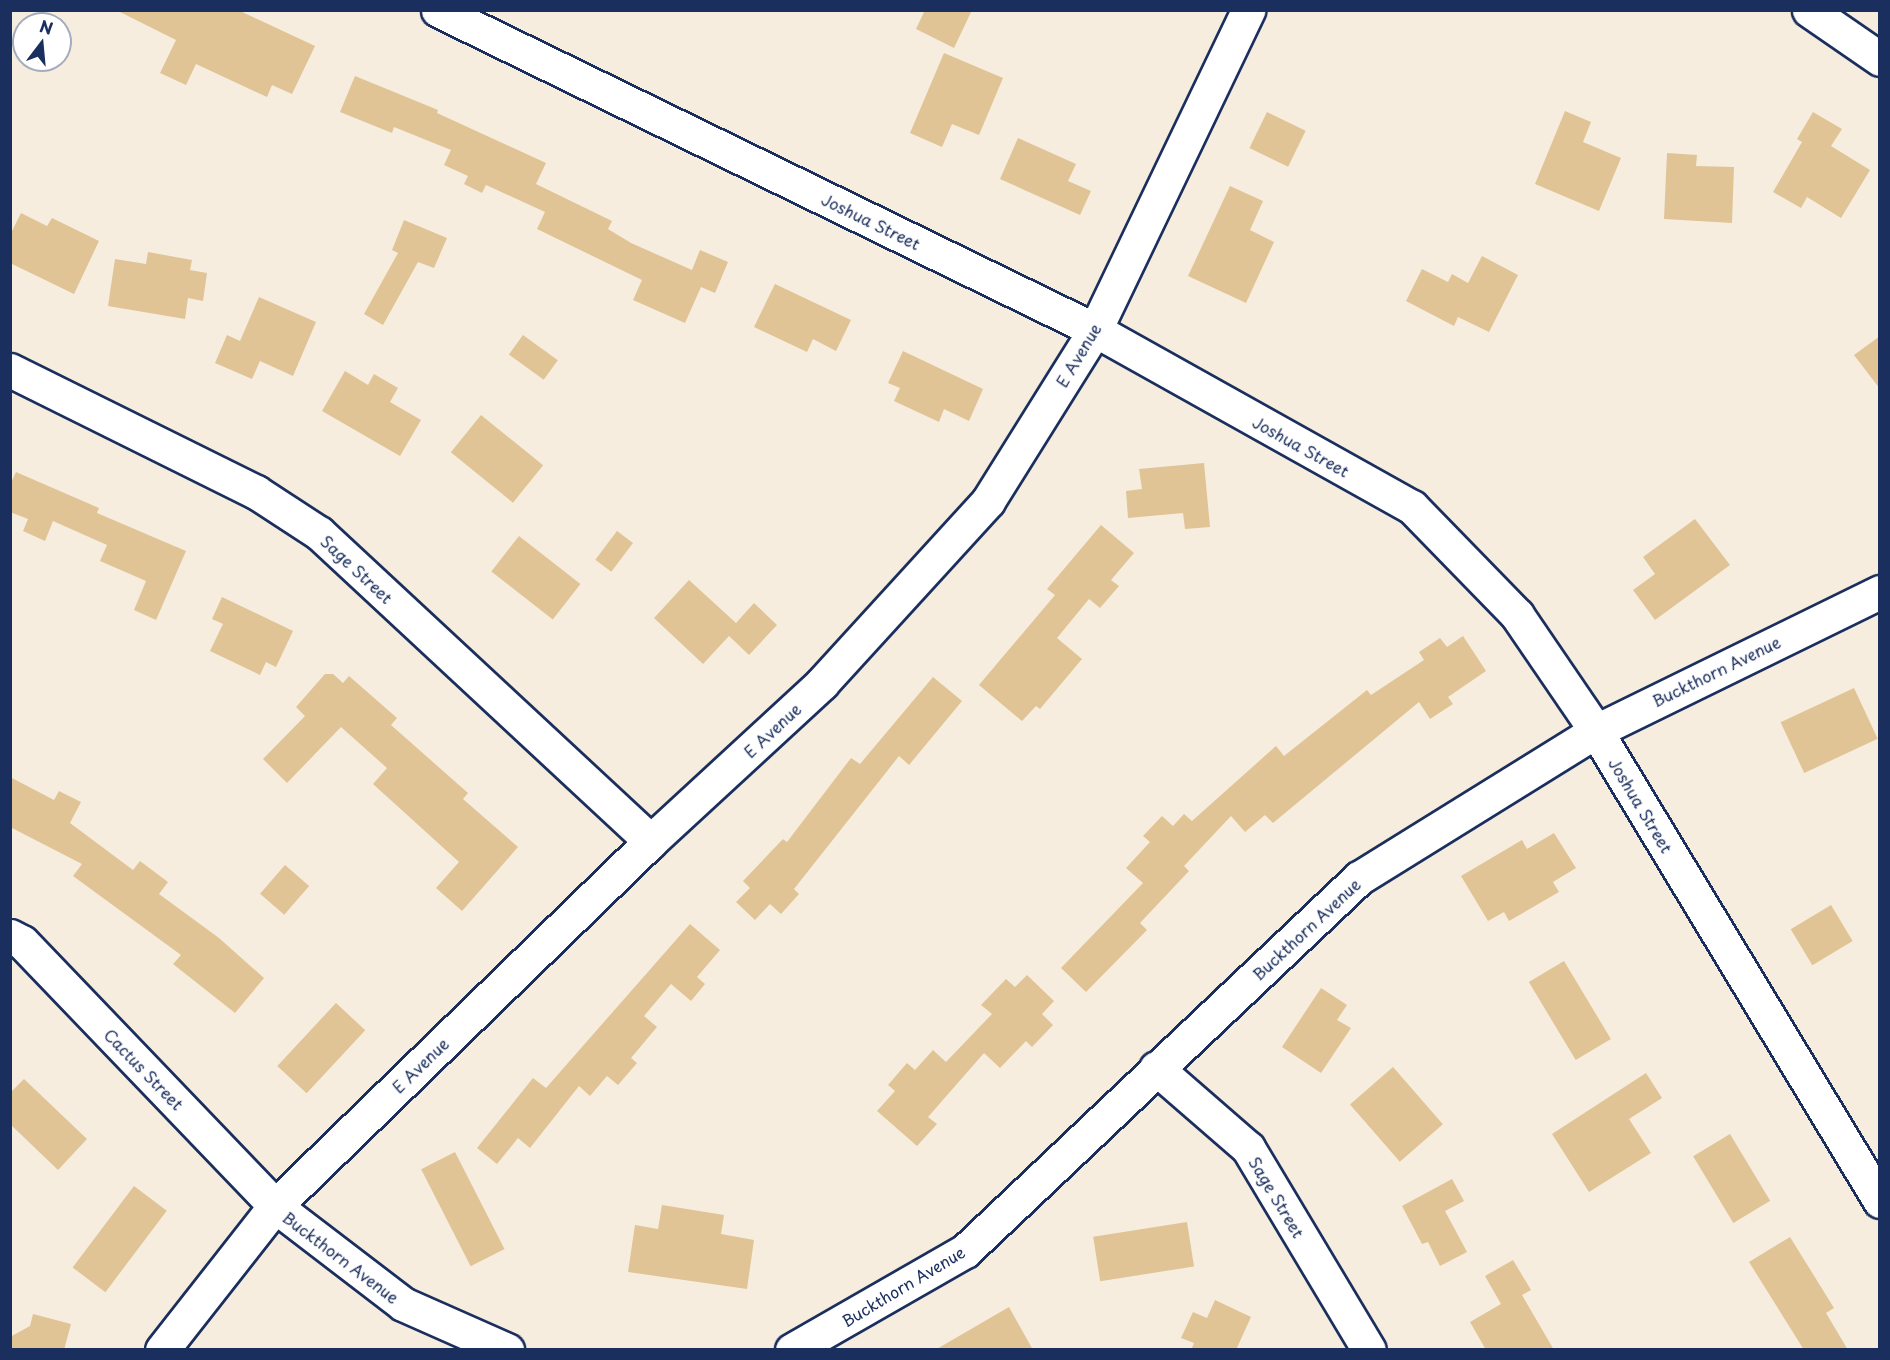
<!DOCTYPE html>
<html>
<head>
<meta charset="utf-8">
<style>
	body { margin:0 }
	#map { position:relative; width:1890px; height:1360px; overflow:hidden; background:#f6eddf; font-family:"Playpen Sans",sans-serif }
	div>[style] { position:absolute }
	.building>* { inset:0; background:#e0c495; transform-origin:0 0 }
	.roads { filter:drop-shadow(2px 0 #1b2f5e) drop-shadow(-2px 0 #1b2f5e) drop-shadow(0 2px #1b2f5e) drop-shadow(0 -2px #1b2f5e) }
	.minor>* { height:33px; margin:-16.5px; padding:0 16.5px; transform-origin:16.5px; border-radius:16.5px; background:#fff }
	span { translate:-50% -50%; white-space:nowrap; text-align:center; line-height:1.15; -webkit-text-stroke:4.5px #fff; paint-order:stroke }
	.street-label { font-size:16px; color:#1b2f5e }
	.frame { position:absolute; inset:0; border:12px solid #1b2f5e; pointer-events:none }
	.north { position:absolute; left:12px; top:12px; width:60px; height:60px; box-sizing:border-box; background:#fff; border:2px solid #a4acbf; border-radius:50%; rotate:16deg; font-size:16px; font-weight:700; line-height:24px; text-align:center; color:#1b2f5e }
	.north::after { content:''; display:block; margin:auto; width:21px; height:27px; background:#1b2f5e; clip-path:polygon(50% 0,100% 100%,50% 72%,0 100%) }
</style>
</head>
<body>
<div id="map">
	<div class="building">
		<i style="clip-path:polygon(116px 10px,238px 10px,315px 46px,292px 94px,272px 85px,267px 97px,196px 64px,186px 85px,160px 73px,176px 40px)"></i>
		<i style="clip-path:polygon(925px 10px,972px 10px,954px 48px,916px 29px)"></i>
		<i style="clip-path:polygon(944px 53px,1003px 78px,979px 135px,952px 124px,942px 147px,910px 133px)"></i>
		<i style="clip-path:polygon(355px 76px,438px 110px,437px 113px,546px 163px,536px 184px,612px 221px,608px 229px,631px 243px,692px 270px,700px 250px,728px 262px,715px 293px,701px 287px,685px 323px,633px 300px,642px 280px,537px 229px,545px 212px,486px 185px,482px 193px,464px 184px,468px 176px,444px 165px,451px 150px,394px 127px,392px 133px,340px 112px)"></i>
		<i style="clip-path:polygon(1565px 111px,1591px 122px,1583px 142px,1621px 158px,1599px 211px,1535px 184px)"></i>
		<i style="left:1267px;top:112px;width:43px;height:40px;rotate:26deg"></i>
		<i style="clip-path:polygon(1813px 112px,1842px 129px,1831px 146px,1870px 170px,1841px 218px,1807px 197px,1801px 208px,1773px 192px,1802px 142px,1797px 139px)"></i>
		<i style="clip-path:polygon(1018px 138px,1076px 164px,1068px 181px,1091px 191px,1080px 215px,1000px 179px)"></i>
		<i style="clip-path:polygon(1667px 153px,1697px 155px,1696px 166px,1734px 167px,1732px 223px,1664px 219px)"></i>
		<i style="clip-path:polygon(1230px 186px,1263px 201px,1250px 230px,1274px 242px,1246px 303px,1188px 276px)"></i>
		<i style="clip-path:polygon(21px 213px,47px 226px,52px 218px,99px 241px,74px 294px,10px 263px,10px 235px)"></i>
		<i style="clip-path:polygon(404px 220px,447px 238px,434px 268px,418px 262px,383px 325px,364px 314px,398px 253px,392px 250px)"></i>
		<i style="clip-path:polygon(148px 252px,192px 260px,190px 270px,207px 273px,203px 301px,188px 298px,185px 319px,108px 306px,115px 259px,146px 264px)"></i>
		<i style="clip-path:polygon(1482px 256px,1518px 275px,1489px 332px,1458px 317px,1454px 326px,1406px 301px,1422px 269px,1448px 282px,1452px 274px,1468px 283px)"></i>
		<i style="clip-path:polygon(775px 284px,851px 320px,836px 351px,813px 339px,807px 352px,754px 327px)"></i>
		<i style="clip-path:polygon(259px 297px,316px 322px,293px 376px,260px 361px,252px 379px,215px 363px,227px 335px,240px 341px)"></i>
		<i style="left:523px;top:335px;width:43px;height:24px;rotate:36deg"></i>
		<i style="clip-path:polygon(1880px 336px,1880px 389px,1854px 355px)"></i>
		<i style="clip-path:polygon(903px 351px,983px 389px,969px 421px,944px 409px,939px 422px,894px 401px,900px 388px,888px 383px)"></i>
		<i style="clip-path:polygon(345px 371px,368px 385px,374px 374px,398px 388px,390px 402px,421px 420px,400px 456px,322px 411px)"></i>
		<i style="left:481px;top:415px;width:80px;height:48px;rotate:39deg"></i>
		<i style="clip-path:polygon(1204px 463px,1210px 527px,1185px 529px,1183px 513px,1128px 518px,1126px 491px,1142px 489px,1139px 469px)"></i>
		<i style="clip-path:polygon(16px 472px,99px 508px,97px 513px,186px 551px,156px 620px,134px 610px,146px 581px,100px 561px,107px 545px,53px 521px,45px 541px,23px 531px,28px 519px,10px 512px,10px 485px)"></i>
		<i style="clip-path:polygon(1695px 519px,1730px 565px,1655px 620px,1633px 590px,1655px 574px,1643px 557px)"></i>
		<i style="clip-path:polygon(1101px 525px,1134px 553px,1111px 580px,1119px 586px,1100px 608px,1089px 599px,1057px 638px,1082px 659px,1040px 709px,1036px 706px,1022px 721px,979px 685px,1055px 595px,1047px 589px)"></i>
		<i style="left:617px;top:531px;width:20px;height:36px;rotate:37deg"></i>
		<i style="left:519px;top:536px;width:78px;height:45px;rotate:38deg"></i>
		<i style="clip-path:polygon(689px 580px,736px 623px,754px 603px,777px 625px,749px 655px,729px 636px,703px 664px,654px 618px)"></i>
		<i style="clip-path:polygon(222px 597px,293px 631px,276px 667px,266px 662px,260px 675px,210px 651px,223px 624px,212px 619px)"></i>
		<i style="clip-path:polygon(1463px 636px,1486px 671px,1448px 697px,1453px 704px,1430px 719px,1419px 702px,1273px 823px,1265px 815px,1245px 832px,1231px 816px,1184px 866px,1189px 871px,1140px 923px,1147px 930px,1086px 992px,1061px 968px,1143px 883px,1126px 868px,1150px 842px,1143px 836px,1162px 816px,1173px 826px,1184px 814px,1192px 821px,1276px 746px,1284px 756px,1367px 690px,1371px 695px,1424px 660px,1419px 652px,1440px 638px,1447px 647px)"></i>
		<i style="clip-path:polygon(325px 674px,333px 674px,343px 683px,349px 676px,397px 718px,391px 725px,468px 793px,463px 799px,518px 847px,462px 911px,436px 888px,459px 862px,373px 784px,387px 768px,341px 727px,287px 783px,263px 759px,305px 716px,296px 707px)"></i>
		<i style="clip-path:polygon(933px 677px,962px 701px,909px 765px,899px 756px,794px 889px,799px 894px,781px 914px,770px 904px,755px 920px,736px 902px,750px 888px,743px 881px,783px 839px,787px 842px,851px 758px,860px 764px)"></i>
		<i style="left:1854px;top:688px;width:56px;height:81px;rotate:65deg"></i>
		<i style="clip-path:polygon(10px 777px,54px 800px,59px 791px,81px 802px,70px 823px,133px 870px,140px 861px,168px 882px,159px 894px,219px 938px,264px 978px,235px 1013px,173px 964px,181px 955px,73px 876px,82px 864px,10px 827px)"></i>
		<i style="clip-path:polygon(1554px 833px,1576px 868px,1553px 882px,1559px 892px,1509px 921px,1504px 912px,1488px 921px,1461px 876px,1522px 840px,1527px 849px)"></i>
		<i style="left:285px;top:865px;width:32px;height:38px;rotate:41deg"></i>
		<i style="left:1831px;top:905px;width:42px;height:47px;rotate:59deg"></i>
		<i style="clip-path:polygon(690px 924px,720px 950px,697px 977px,705px 984px,691px 1001px,671px 984px,644px 1016px,657px 1027px,631px 1058px,637px 1063px,618px 1085px,607px 1076px,590px 1096px,579px 1086px,530px 1148px,518px 1138px,497px 1164px,477px 1148px,533px 1078px,546px 1088px)"></i>
		<i style="left:1564px;top:961px;width:91px;height:41px;rotate:59deg"></i>
		<i style="clip-path:polygon(1027px 975px,1054px 1001px,1042px 1014px,1053px 1025px,1032px 1047px,1026px 1041px,1000px 1068px,984px 1053px,928px 1117px,937px 1124px,917px 1146px,877px 1111px,895px 1091px,888px 1085px,907px 1063px,915px 1070px,933px 1050px,946px 1062px,992px 1014px,981px 1005px,1006px 979px,1015px 987px)"></i>
		<i style="clip-path:polygon(1321px 988px,1347px 1005px,1337px 1020px,1351px 1028px,1321px 1073px,1282px 1047px)"></i>
		<i style="left:336px;top:1003px;width:40px;height:86px;rotate:43deg"></i>
		<i style="left:1393px;top:1067px;width:76px;height:57px;rotate:49deg"></i>
		<i style="clip-path:polygon(1646px 1073px,1662px 1098px,1629px 1119px,1651px 1153px,1589px 1192px,1552px 1134px)"></i>
		<i style="clip-path:polygon(24px 1079px,87px 1139px,58px 1170px,10px 1124px,10px 1093px)"></i>
		<i style="left:1730px;top:1134px;width:78px;height:43px;rotate:59deg"></i>
		<i style="left:455px;top:1152px;width:109px;height:38px;rotate:63deg"></i>
		<i style="clip-path:polygon(1452px 1179px,1464px 1201px,1445px 1211px,1467px 1252px,1440px 1266px,1428px 1242px,1422px 1244px,1402px 1206px)"></i>
		<i style="left:134px;top:1186px;width:41px;height:102px;rotate:37deg"></i>
		<i style="clip-path:polygon(662px 1205px,724px 1215px,721px 1234px,754px 1240px,747px 1289px,628px 1272px,635px 1225px,658px 1229px)"></i>
		<i style="left:1187px;top:1222px;width:45px;height:95px;rotate:81deg"></i>
		<i style="clip-path:polygon(1790px 1237px,1834px 1308px,1826px 1313px,1848px 1350px,1804px 1350px,1749px 1262px)"></i>
		<i style="clip-path:polygon(1513px 1260px,1531px 1290px,1522px 1295px,1554px 1350px,1486px 1350px,1470px 1322px,1501px 1304px,1485px 1276px)"></i>
		<i style="clip-path:polygon(1215px 1300px,1251px 1317px,1236px 1350px,1191px 1350px,1194px 1343px,1181px 1338px,1193px 1312px,1207px 1318px)"></i>
		<i style="clip-path:polygon(1009px 1307px,1033px 1350px,935px 1350px)"></i>
		<i style="clip-path:polygon(33px 1314px,71px 1324px,64px 1350px,10px 1350px,10px 1337px,30px 1326px)"></i>
	</div>
	<div class="roads">
		<div class="minor">
			<i style="left:438px;top:10px;width:731px;rotate:25.97deg"></i>
			<i style="left:1095px;top:330px;width:363px;rotate:29.2deg"></i>
			<i style="left:1412px;top:507px;width:151px;rotate:45.8deg"></i>
			<i style="left:1517px;top:615px;width:140px;rotate:55.7deg"></i>
			<i style="left:1596px;top:731px;width:549px;rotate:58.86deg"></i>
			<i style="left:1809px;top:10px;width:86px;rotate:34.6deg"></i>
			<i style="left:10px;top:370px;width:275px;rotate:26.4deg"></i>
			<i style="left:256px;top:492px;width:75px;rotate:33.1deg"></i>
			<i style="left:319px;top:533px;width:453px;rotate:42.9deg"></i>
			<i style="left:10px;top:936px;width:13px;rotate:27deg"></i>
			<i style="left:22px;top:942px;width:366px;rotate:46.2deg"></i>
			<i style="left:275px;top:1206px;width:161px;rotate:37.4deg"></i>
			<i style="left:403px;top:1304px;width:114px;rotate:23.9deg"></i>
			<i style="left:1156px;top:1068px;width:122px;rotate:41deg"></i>
			<i style="left:1248px;top:1148px;width:235px;rotate:59.1deg"></i>
			<i style="left:162px;top:1350px;width:183px;rotate:-51.9deg"></i>
			<i style="left:275px;top:1206px;width:524px;rotate:-44.15deg"></i>
			<i style="left:651px;top:841px;width:233px;rotate:-42.7deg"></i>
			<i style="left:822px;top:683px;width:246px;rotate:-47.6deg"></i>
			<i style="left:988px;top:501px;width:202px;rotate:-58deg"></i>
			<i style="left:1095px;top:330px;width:355px;rotate:-64.4deg"></i>
			<i style="left:792px;top:1350px;width:199px;rotate:-29.8deg"></i>
			<i style="left:965px;top:1251px;width:543px;rotate:-43.43deg"></i>
			<i style="left:1359px;top:878px;width:279px;rotate:-31.8deg"></i>
			<i style="left:1596px;top:731px;width:316px;rotate:-26.1deg"></i>
		</div>
	</div>
	<div class="street-label">
		<span style="left:871px;top:221px;rotate:26deg">Joshua Street</span>
		<span style="left:1078px;top:355px;rotate:-59deg">E Avenue</span>
		<span style="left:1301px;top:446px;rotate:29deg">Joshua Street</span>
		<span style="left:357px;top:569px;rotate:43deg">Sage Street</span>
		<span style="left:1716px;top:671px;rotate:-26deg">Buckthorn Avenue</span>
		<span style="left:772px;top:730px;rotate:-43deg">E Avenue</span>
		<span style="left:1641px;top:805px;rotate:59deg">Joshua Street</span>
		<span style="left:1306px;top:929px;rotate:-43deg">Buckthorn Avenue</span>
		<span style="left:420px;top:1065px;rotate:-44deg">E Avenue</span>
		<span style="left:144px;top:1069px;rotate:46deg">Cactus Street</span>
		<span style="left:1277px;top:1197px;rotate:59deg">Sage Street</span>
		<span style="left:341px;top:1257px;rotate:37deg">Buckthorn Avenue</span>
		<span style="left:903px;top:1286px;rotate:-31deg">Buckthorn Avenue</span>
	</div>
	<div class="frame"></div>
	<div class="north">N</div>
</div>
</body>
</html>
